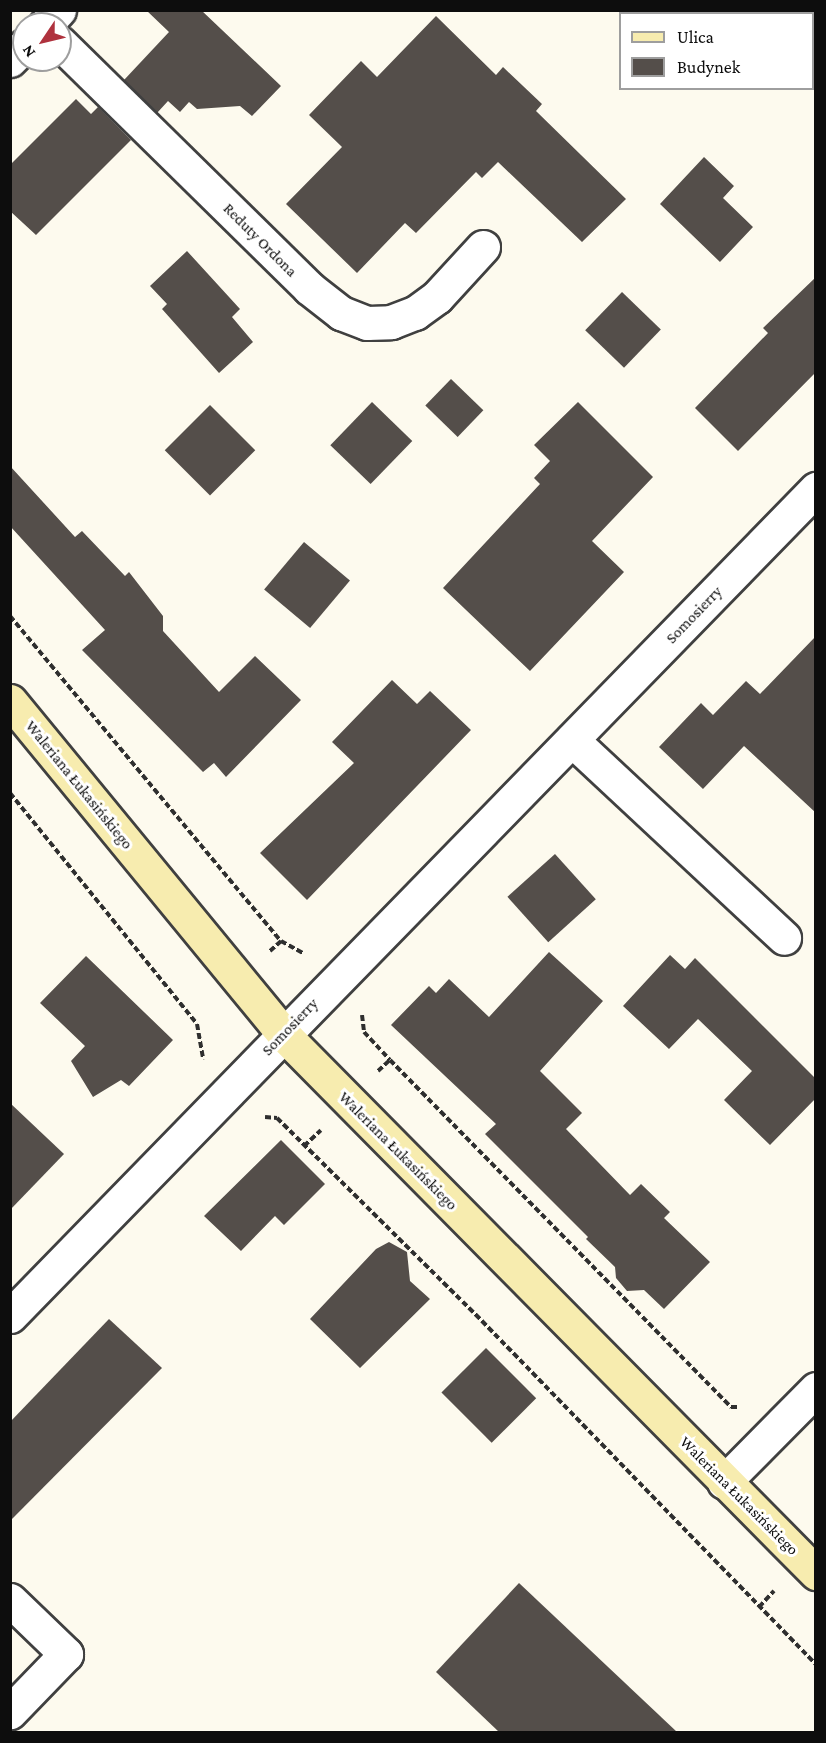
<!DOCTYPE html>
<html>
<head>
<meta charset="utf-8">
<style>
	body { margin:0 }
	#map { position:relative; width:826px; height:1743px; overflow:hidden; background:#fdfaee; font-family:"Crimson Pro",serif }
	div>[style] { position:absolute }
	.building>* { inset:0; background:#544e4a; transform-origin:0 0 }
	.path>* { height:4px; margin-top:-2px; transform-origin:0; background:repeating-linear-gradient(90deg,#2f2f2f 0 6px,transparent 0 9px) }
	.roads { filter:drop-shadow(2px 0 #404040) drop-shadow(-2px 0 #404040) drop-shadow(0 2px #404040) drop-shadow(0 -2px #404040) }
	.street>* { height:33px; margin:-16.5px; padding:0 16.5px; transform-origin:16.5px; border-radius:16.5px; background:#fff }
	.secondary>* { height:33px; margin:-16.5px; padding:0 16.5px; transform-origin:16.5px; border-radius:16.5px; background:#f7ecaf }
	span { translate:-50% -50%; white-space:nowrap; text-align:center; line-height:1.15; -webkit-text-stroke:6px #fff; paint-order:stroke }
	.street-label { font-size:16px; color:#0d0d0d }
	.frame { position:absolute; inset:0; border:12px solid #0d0d0d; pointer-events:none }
	.legend { position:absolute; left:619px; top:12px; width:195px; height:78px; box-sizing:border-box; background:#fff; border:2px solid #9e9e9e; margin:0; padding:8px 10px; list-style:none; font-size:18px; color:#0d0d0d }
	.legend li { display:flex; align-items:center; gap:12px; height:30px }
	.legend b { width:30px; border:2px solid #9e9e9e }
	.north { position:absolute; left:12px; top:12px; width:60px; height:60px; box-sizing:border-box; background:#fff; border:2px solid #9e9e9e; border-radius:50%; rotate:235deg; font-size:16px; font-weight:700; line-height:24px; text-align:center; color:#0d0d0d }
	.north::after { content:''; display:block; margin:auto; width:21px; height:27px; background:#af323e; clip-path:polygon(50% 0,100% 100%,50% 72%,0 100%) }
</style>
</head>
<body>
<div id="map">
	<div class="building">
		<i style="clip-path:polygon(146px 10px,201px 10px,281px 86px,252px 116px,240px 106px,197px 109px,189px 102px,180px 112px,168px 101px,157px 113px,124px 80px,169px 32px)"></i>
		<i style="clip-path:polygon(436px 16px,496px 75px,503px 67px,542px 104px,536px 111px,626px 199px,582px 242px,498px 162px,482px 178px,476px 172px,416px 233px,405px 223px,357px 273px,286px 204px,342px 147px,309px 115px,361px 61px,377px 77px)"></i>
		<i style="clip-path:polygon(76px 99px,91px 114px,98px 107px,131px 140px,36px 235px,10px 211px,10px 165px)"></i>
		<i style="clip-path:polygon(704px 157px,734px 186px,723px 198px,753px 227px,720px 262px,660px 204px)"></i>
		<i style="clip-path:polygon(187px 251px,240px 309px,232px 317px,253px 342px,219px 373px,162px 309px,167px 304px,150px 286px)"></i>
		<i style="clip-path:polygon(816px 277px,816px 372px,738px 451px,695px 408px,768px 333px,763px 328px)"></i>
		<i style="left:622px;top:292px;width:54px;height:53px;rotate:44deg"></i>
		<i style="left:451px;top:379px;width:45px;height:37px;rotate:44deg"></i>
		<i style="left:372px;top:402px;width:56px;height:60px;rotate:44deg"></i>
		<i style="clip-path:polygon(578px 402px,653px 477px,592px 541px,624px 572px,530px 671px,443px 588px,540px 484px,534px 478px,550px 461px,534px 445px)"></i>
		<i style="left:210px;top:405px;width:64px;height:64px;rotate:45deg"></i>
		<i style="clip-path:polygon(10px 466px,75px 537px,82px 531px,125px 576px,129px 572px,163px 616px,163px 631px,219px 692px,255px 656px,301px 700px,226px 777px,214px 763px,203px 772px,82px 650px,105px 630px,10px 526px)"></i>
		<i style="left:304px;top:542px;width:60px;height:62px;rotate:40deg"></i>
		<i style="clip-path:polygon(816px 636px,816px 813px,744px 746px,703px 789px,659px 747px,701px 703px,713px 715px,746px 681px,760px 694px)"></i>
		<i style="clip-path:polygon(392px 680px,417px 704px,430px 691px,471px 730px,307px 900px,260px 853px,354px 763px,332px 742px)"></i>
		<i style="left:555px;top:854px;width:61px;height:64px;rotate:48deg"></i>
		<i style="clip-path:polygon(549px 952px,603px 1001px,540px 1071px,582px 1113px,566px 1129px,630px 1195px,641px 1184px,670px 1212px,664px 1218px,710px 1262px,664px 1309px,644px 1290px,627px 1291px,616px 1278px,615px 1267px,586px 1239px,588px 1237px,485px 1134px,496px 1124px,391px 1025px,429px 986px,436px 993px,449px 979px,489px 1017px)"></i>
		<i style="clip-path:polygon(670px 955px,685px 969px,695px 958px,816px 1079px,816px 1098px,770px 1145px,724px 1100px,752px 1071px,698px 1019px,669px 1049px,623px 1006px)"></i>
		<i style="clip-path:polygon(86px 956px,173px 1040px,129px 1086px,121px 1080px,93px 1097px,71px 1061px,85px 1046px,40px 1003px)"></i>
		<i style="clip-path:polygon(10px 1103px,64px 1154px,10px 1210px)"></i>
		<i style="clip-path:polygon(281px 1140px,325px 1184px,284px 1225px,275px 1216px,241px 1251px,204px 1216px)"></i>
		<i style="clip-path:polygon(389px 1242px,407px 1252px,410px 1281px,430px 1299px,360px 1368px,310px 1319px,376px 1249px)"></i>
		<i style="clip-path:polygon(109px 1319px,162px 1368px,10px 1521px,10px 1422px)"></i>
		<i style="left:486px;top:1348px;width:71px;height:63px;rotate:45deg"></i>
		<i style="clip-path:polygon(519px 1583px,677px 1732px,499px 1732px,436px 1672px)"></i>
	</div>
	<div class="path">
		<i style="left:10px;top:616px;width:423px;rotate:50.2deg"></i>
		<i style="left:281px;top:941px;width:26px;rotate:29deg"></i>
		<i style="left:10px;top:793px;width:297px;rotate:51deg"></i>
		<i style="left:197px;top:1024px;width:36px;rotate:80deg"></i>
		<i style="left:270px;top:951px;width:15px;rotate:-42deg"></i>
		<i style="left:362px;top:1015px;width:17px;rotate:83deg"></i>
		<i style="left:364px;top:1032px;width:38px;rotate:47deg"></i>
		<i style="left:390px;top:1060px;width:487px;rotate:45.5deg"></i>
		<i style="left:731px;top:1407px;width:6px"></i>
		<i style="left:378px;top:1071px;width:16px;rotate:-43deg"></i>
		<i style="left:265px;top:1117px;width:12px;rotate:5deg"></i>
		<i style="left:277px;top:1118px;width:289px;rotate:44.7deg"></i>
		<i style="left:482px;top:1321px;width:479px;rotate:45.8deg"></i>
		<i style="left:304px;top:1146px;width:23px;rotate:-43deg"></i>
		<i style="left:759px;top:1607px;width:22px;rotate:-47deg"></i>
	</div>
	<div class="roads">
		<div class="street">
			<i style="left:46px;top:24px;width:19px;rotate:-47deg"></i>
			<i style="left:60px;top:43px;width:349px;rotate:44.5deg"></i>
			<i style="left:309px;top:288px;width:41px;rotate:38deg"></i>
			<i style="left:341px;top:313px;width:28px;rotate:21deg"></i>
			<i style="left:367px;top:323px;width:24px;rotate:-2deg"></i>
			<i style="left:391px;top:322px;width:26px;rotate:-21deg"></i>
			<i style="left:415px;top:313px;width:27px;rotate:-36deg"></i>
			<i style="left:437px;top:297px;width:68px;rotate:-47.4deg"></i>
			<i style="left:10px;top:60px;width:20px;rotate:-45deg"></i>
			<i style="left:572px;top:740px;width:290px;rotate:43deg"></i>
			<i style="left:10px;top:1316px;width:1155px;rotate:-45.74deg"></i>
			<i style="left:724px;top:1482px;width:131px;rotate:-45.3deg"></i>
			<i style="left:10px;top:1600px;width:78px;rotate:44deg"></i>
			<i style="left:66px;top:1654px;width:81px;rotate:134deg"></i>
		</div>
		<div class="secondary">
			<i style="left:10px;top:701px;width:432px;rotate:50.6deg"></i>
			<i style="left:284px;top:1035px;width:757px;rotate:45.32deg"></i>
		</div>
	</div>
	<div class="street-label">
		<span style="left:260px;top:240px;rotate:45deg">Reduty Ordona</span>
		<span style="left:694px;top:615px;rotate:-46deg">Somosierry</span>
		<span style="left:79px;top:785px;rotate:51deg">Waleriana Łukasińskiego</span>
		<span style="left:290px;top:1027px;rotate:-46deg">Somosierry</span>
		<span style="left:398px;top:1151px;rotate:45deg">Waleriana Łukasińskiego</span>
		<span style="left:739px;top:1496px;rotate:45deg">Waleriana Łukasińskiego</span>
	</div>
	<div class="frame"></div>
	<ul class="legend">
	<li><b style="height:8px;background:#f7ecaf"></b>Ulica</li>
	<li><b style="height:16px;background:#544e4a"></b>Budynek</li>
	</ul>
	<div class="north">N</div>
</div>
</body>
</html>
